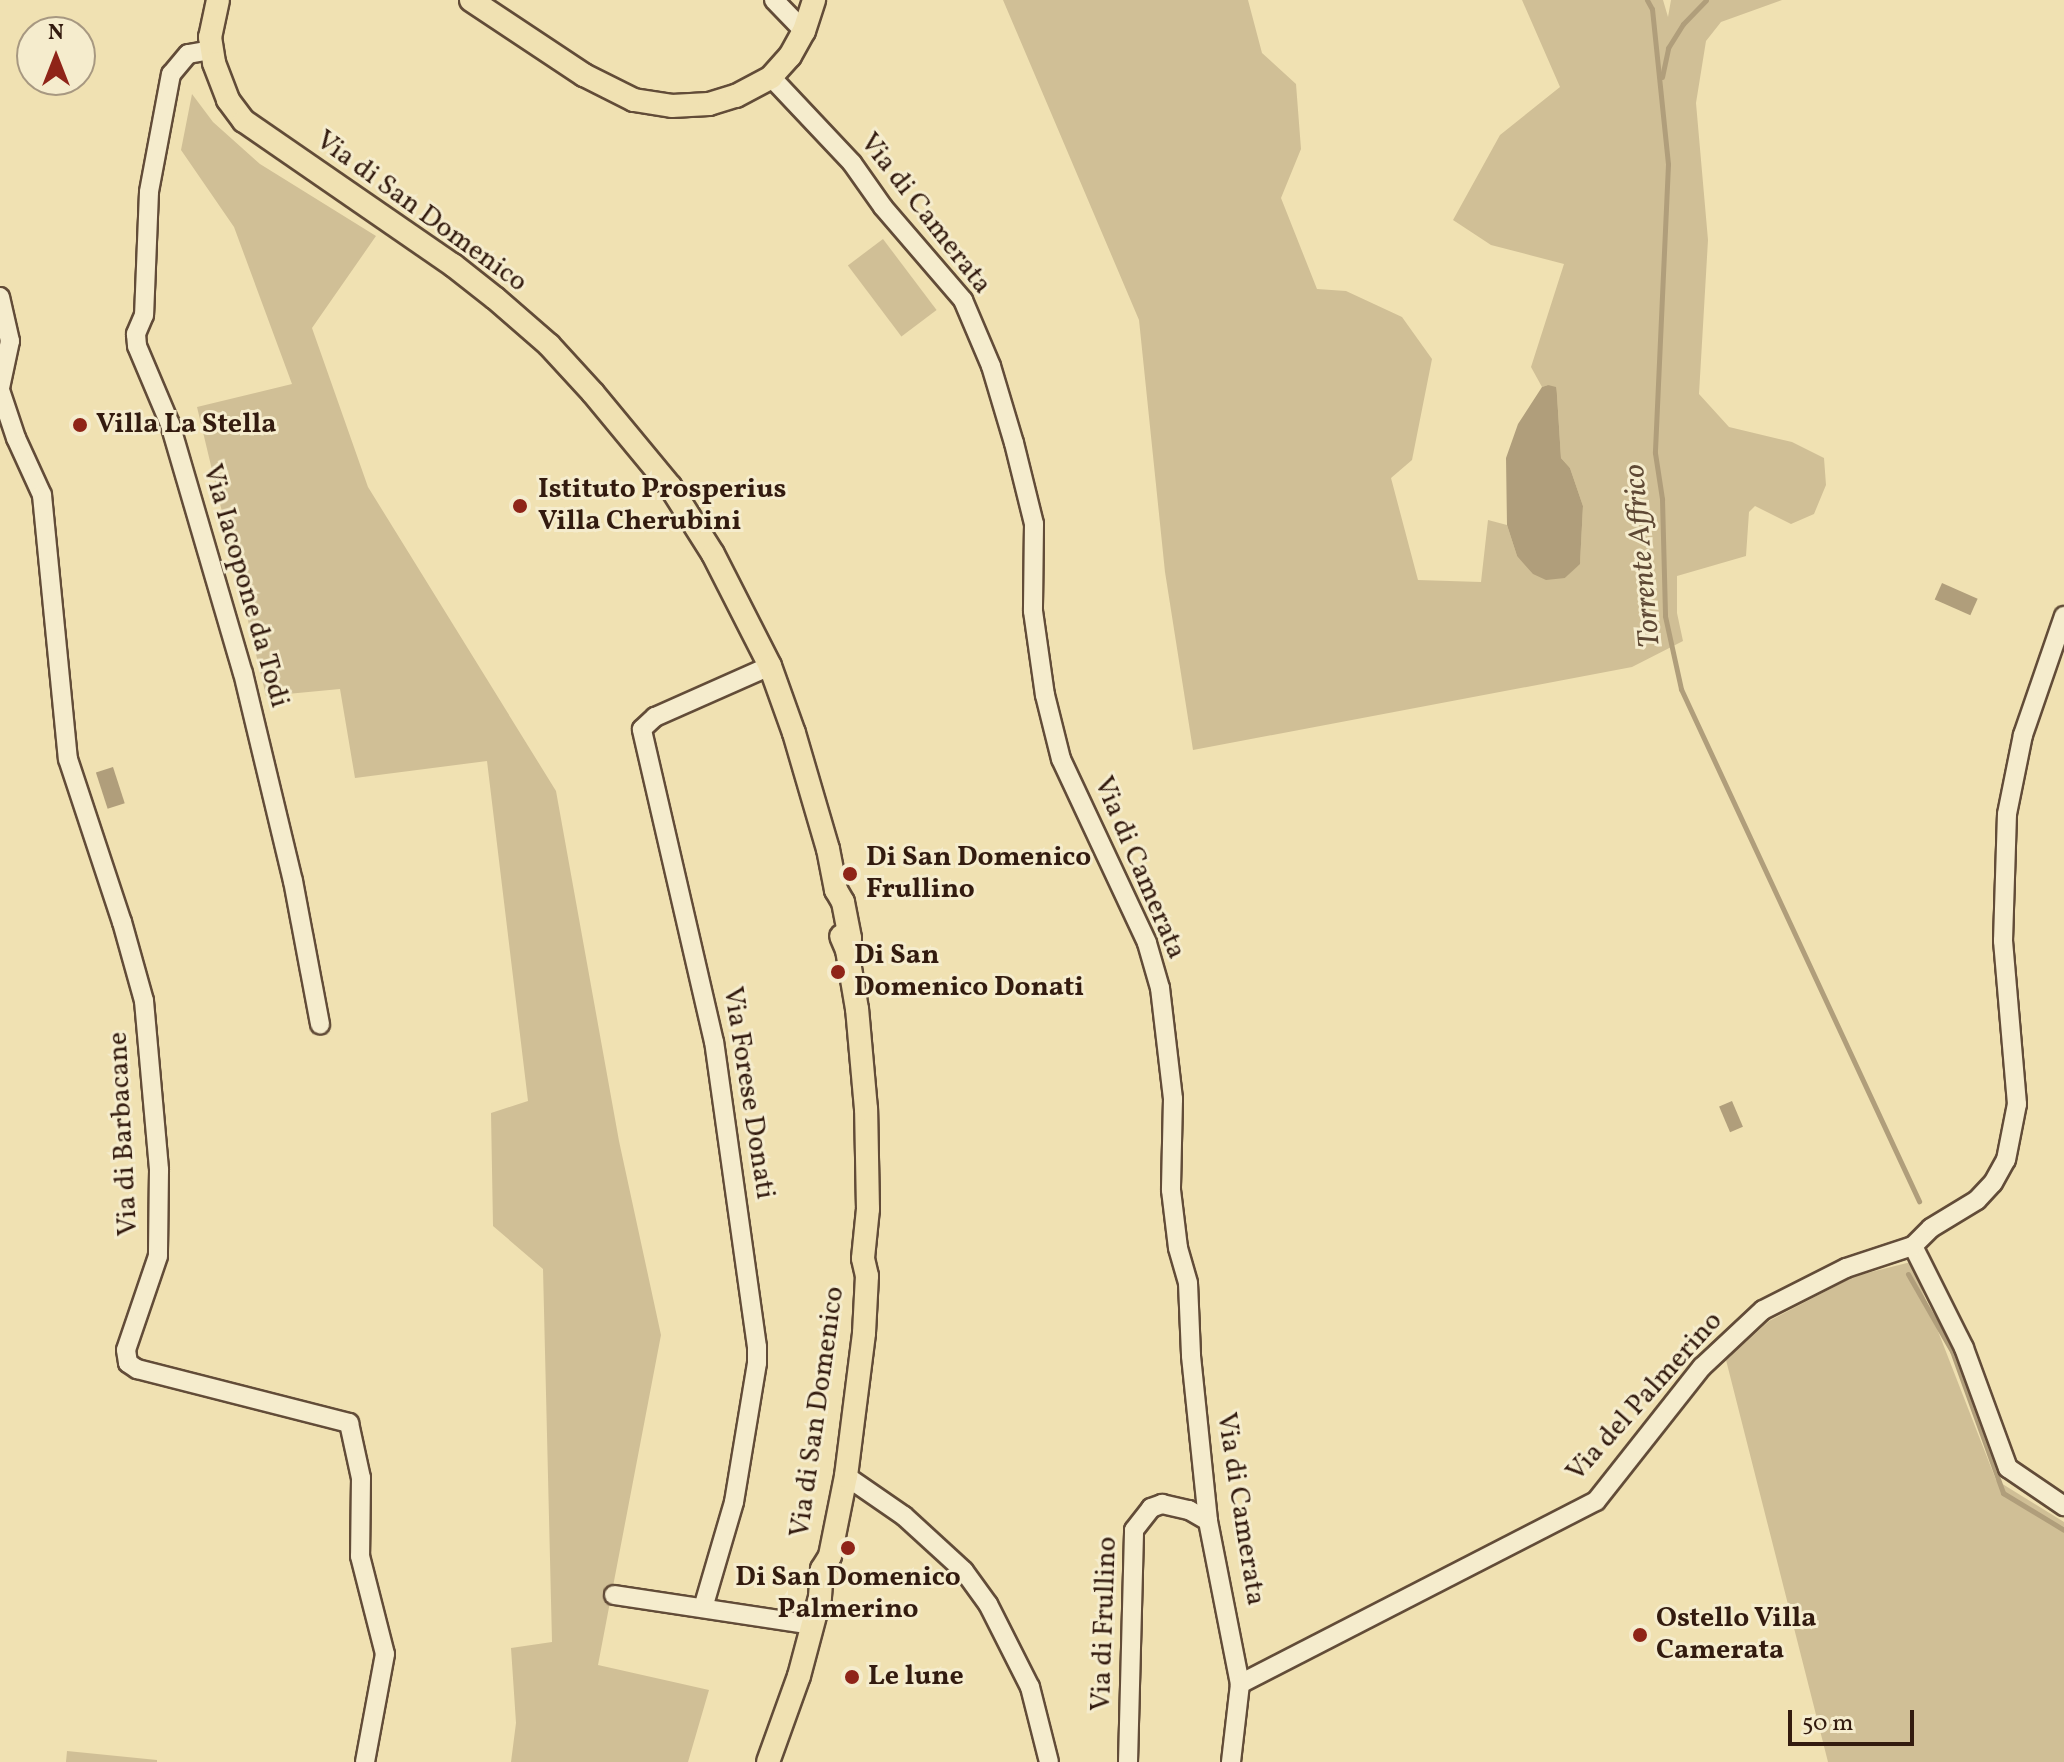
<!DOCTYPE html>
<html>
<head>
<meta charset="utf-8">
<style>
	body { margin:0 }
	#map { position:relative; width:2064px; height:1762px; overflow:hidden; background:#f0e1b2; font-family:Vollkorn,serif }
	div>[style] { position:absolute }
	.green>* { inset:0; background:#d0bf96; transform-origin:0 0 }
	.water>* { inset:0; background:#b09e7b; transform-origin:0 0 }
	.stream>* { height:5px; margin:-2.5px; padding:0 2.5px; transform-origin:2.5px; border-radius:2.5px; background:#b09e7b }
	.roads { filter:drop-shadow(2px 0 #624c38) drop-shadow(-2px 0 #624c38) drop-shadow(0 2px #624c38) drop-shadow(0 -2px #624c38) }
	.minor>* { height:18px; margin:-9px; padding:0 9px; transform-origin:9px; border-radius:9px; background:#f5eccd }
	.major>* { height:22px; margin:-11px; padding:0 11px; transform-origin:11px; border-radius:11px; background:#f0e1b2 }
	.dots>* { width:22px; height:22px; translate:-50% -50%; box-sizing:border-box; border:4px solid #f5eccd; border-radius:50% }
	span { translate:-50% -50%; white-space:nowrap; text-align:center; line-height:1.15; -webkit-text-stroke:6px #f5eccd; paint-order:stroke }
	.street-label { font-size:28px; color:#331b0f }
	.poi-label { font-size:28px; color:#331b0f; font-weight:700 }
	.left { translate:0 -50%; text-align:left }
	.water-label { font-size:30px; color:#5f4935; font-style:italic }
	.north { position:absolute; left:16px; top:16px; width:80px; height:80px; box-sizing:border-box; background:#f5eccd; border:2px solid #a79881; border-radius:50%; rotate:0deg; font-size:22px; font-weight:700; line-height:32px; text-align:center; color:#331b0f }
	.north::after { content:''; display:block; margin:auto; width:28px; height:36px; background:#8f2418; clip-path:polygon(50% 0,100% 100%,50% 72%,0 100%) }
	.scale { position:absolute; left:1788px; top:1710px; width:126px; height:36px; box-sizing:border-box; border:4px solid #331b0f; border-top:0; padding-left:10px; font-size:24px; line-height:28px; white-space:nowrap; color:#331b0f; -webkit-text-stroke:6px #f5eccd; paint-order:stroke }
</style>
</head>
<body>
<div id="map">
	<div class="green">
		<i style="clip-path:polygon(1003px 0,1248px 0,1262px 53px,1296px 84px,1301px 149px,1281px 198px,1317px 289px,1346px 291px,1402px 317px,1432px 359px,1412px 460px,1391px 478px,1418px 580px,1481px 582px,1488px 520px,1507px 525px,1517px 556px,1565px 578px,1580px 563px,1583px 506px,1570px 468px,1561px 458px,1557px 395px,1548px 385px,1542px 387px,1531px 367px,1564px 264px,1491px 245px,1453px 220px,1500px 135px,1560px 87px,1522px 0,1663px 0,1668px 17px,1671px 0,1782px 0,1721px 22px,1706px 41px,1696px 103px,1708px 240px,1699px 394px,1729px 427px,1792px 442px,1824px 458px,1826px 485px,1814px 514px,1791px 524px,1755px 506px,1749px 512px,1746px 556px,1677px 576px,1677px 613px,1683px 641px,1632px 667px,1193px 750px,1165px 572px,1139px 320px)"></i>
		<i style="clip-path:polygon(192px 94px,213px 122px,260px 164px,376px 236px,312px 328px,368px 487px,556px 791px,619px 1141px,661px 1335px,598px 1665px,709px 1690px,688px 1762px,511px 1762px,516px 1723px,511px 1648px,552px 1642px,543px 1269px,493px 1226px,491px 1113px,528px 1101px,487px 761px,355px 778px,340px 689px,266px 696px,197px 407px,292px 384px,234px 227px,181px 150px)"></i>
		<i style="left:883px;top:239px;width:89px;height:44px;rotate:53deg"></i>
		<i style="clip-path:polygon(1911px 1262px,1996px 1480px,2064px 1522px,2064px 1762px,1828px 1762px,1726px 1360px,1769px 1321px,1855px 1276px)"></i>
		<i style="clip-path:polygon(67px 1751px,157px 1760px,157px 1762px,66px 1762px)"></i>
	</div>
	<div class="water">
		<i style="clip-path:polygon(1548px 385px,1556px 387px,1557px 395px,1561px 458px,1570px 468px,1583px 506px,1580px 564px,1565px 578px,1546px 580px,1533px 574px,1517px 556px,1507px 525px,1506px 458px,1518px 424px,1542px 387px)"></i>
		<i style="left:1942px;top:583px;width:39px;height:18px;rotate:24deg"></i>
		<i style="left:113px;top:767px;width:38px;height:18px;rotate:72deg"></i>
		<i style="left:1732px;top:1101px;width:28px;height:14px;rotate:67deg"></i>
	</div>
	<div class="stream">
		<i style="left:1647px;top:0;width:10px;rotate:61deg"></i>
		<i style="left:1652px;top:9px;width:156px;rotate:84.1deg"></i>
		<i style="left:1668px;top:164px;width:289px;rotate:92.6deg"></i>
		<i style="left:1655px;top:453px;width:47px;rotate:81.3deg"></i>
		<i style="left:1662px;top:499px;width:117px;rotate:88.5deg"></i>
		<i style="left:1665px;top:616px;width:75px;rotate:77.6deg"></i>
		<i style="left:1681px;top:689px;width:565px;rotate:65.07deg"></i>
		<i style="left:1662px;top:77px;width:30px;rotate:-78deg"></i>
		<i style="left:1668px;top:48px;width:28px;rotate:-58deg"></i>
		<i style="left:1683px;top:24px;width:33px;rotate:-46deg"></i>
		<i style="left:1908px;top:1274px;width:89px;rotate:60.3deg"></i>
		<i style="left:1952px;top:1351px;width:151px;rotate:70.2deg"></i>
		<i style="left:2003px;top:1493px;width:71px;rotate:31.2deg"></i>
	</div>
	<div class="roads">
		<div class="minor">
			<i style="left:774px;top:0;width:43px;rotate:45.9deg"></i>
			<i style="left:211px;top:50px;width:23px;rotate:170deg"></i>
			<i style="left:188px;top:54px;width:26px;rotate:130deg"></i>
			<i style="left:171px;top:74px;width:120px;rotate:100.6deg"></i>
			<i style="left:149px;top:192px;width:123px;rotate:92.3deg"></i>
			<i style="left:144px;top:315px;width:21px;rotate:113deg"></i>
			<i style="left:136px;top:334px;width:12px;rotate:85deg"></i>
			<i style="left:137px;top:346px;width:85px;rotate:67.1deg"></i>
			<i style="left:170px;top:424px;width:259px;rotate:73.7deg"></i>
			<i style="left:243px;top:673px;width:214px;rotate:76.5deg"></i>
			<i style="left:293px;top:881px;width:146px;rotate:79.3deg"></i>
			<i style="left:771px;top:77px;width:118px;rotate:46.7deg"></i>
			<i style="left:852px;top:163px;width:54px;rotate:54.8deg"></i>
			<i style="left:883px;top:207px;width:123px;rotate:49.3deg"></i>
			<i style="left:963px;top:300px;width:72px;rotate:67deg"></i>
			<i style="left:991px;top:366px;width:80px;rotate:73.4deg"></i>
			<i style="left:1014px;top:443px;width:83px;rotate:76.1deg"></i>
			<i style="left:1034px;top:524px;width:87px;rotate:90.7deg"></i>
			<i style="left:1033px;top:611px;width:85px;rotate:81.9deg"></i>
			<i style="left:1045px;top:695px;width:66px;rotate:76deg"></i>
			<i style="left:1061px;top:759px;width:203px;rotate:64.9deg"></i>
			<i style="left:1147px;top:943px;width:47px;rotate:73.9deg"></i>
			<i style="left:1160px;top:988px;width:112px;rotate:83.3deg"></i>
			<i style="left:1173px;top:1099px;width:91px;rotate:91.3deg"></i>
			<i style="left:1171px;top:1190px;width:58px;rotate:83.1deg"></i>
			<i style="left:1178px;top:1248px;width:36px;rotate:74deg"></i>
			<i style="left:1188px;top:1283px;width:73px;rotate:87.6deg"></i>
			<i style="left:1191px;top:1356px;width:166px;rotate:84.1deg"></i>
			<i style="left:1208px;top:1521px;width:166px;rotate:78.9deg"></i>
			<i style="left:1240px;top:1684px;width:79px;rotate:96.6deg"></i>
			<i style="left:0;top:297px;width:45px;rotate:77.2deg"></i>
			<i style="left:10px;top:341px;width:48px;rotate:102deg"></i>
			<i style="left:0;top:390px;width:51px;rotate:71.6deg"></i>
			<i style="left:16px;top:438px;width:63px;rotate:65.5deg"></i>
			<i style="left:42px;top:495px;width:265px;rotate:84.4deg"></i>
			<i style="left:68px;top:759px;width:172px;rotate:71.7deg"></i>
			<i style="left:122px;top:922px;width:82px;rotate:74.4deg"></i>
			<i style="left:144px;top:1001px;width:170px;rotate:84.9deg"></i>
			<i style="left:159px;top:1170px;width:86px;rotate:90.7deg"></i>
			<i style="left:158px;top:1256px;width:99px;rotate:108.8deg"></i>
			<i style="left:126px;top:1350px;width:13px;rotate:81deg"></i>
			<i style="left:128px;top:1363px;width:11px;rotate:34deg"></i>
			<i style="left:137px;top:1369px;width:219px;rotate:14.3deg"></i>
			<i style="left:349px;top:1423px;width:56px;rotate:77.7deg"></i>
			<i style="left:361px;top:1478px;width:78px;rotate:90.7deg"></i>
			<i style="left:360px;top:1556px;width:101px;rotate:75.7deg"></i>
			<i style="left:385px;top:1654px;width:110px;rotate:100.5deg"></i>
			<i style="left:1913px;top:1246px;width:114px;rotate:63.4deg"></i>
			<i style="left:1964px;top:1348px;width:128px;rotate:69.9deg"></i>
			<i style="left:2008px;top:1468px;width:68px;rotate:34.2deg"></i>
			<i style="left:846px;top:1476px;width:70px;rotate:34.6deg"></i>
			<i style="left:904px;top:1516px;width:81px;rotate:42.5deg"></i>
			<i style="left:964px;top:1571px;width:41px;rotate:54deg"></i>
			<i style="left:988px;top:1604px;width:93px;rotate:63.2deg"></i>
			<i style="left:1030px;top:1687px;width:77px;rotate:75.8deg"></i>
			<i style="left:614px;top:1595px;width:201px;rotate:8.6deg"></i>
			<i style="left:703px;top:1608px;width:110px;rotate:-73.7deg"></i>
			<i style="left:734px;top:1502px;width:141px;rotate:-80.6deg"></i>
			<i style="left:757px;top:1363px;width:16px;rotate:-90deg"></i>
			<i style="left:757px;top:1347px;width:308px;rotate:-98deg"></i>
			<i style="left:714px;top:1042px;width:321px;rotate:-103deg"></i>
			<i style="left:642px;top:729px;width:18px;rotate:-43deg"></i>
			<i style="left:655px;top:717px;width:126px;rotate:-23.9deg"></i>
			<i style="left:1240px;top:1684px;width:400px;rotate:-27.2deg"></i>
			<i style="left:1596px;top:1501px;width:171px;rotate:-51.7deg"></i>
			<i style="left:1702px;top:1367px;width:83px;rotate:-43.1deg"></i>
			<i style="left:1763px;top:1310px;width:93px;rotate:-26.8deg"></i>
			<i style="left:1846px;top:1268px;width:71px;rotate:-18.2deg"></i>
			<i style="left:1913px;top:1246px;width:25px;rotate:-45deg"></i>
			<i style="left:1931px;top:1228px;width:54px;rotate:-31.3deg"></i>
			<i style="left:1977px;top:1200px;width:23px;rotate:-47deg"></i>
			<i style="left:1993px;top:1183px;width:26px;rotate:-61deg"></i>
			<i style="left:2006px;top:1160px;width:57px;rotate:-78.9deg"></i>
			<i style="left:2017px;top:1104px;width:164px;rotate:-94.9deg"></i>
			<i style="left:2003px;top:941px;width:127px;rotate:-88.2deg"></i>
			<i style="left:2007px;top:814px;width:81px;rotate:-78.6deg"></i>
			<i style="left:2023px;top:735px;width:126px;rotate:-71deg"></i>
			<i style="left:1128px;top:1762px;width:232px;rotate:-88.5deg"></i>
			<i style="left:1134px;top:1530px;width:28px;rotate:-52deg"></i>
			<i style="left:1151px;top:1508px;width:12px;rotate:-20deg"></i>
			<i style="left:1162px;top:1504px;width:28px;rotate:13deg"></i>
			<i style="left:1189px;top:1510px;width:22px;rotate:30deg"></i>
		</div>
		<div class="major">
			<i style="left:218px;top:0;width:38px;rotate:102deg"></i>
			<i style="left:210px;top:37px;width:26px;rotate:81deg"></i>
			<i style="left:214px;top:63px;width:40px;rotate:69deg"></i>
			<i style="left:228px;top:100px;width:26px;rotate:53deg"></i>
			<i style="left:244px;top:121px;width:254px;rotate:34.6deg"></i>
			<i style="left:453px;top:265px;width:53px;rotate:38.2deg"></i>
			<i style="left:495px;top:298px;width:72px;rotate:41deg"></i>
			<i style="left:549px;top:345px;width:65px;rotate:47.5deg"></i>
			<i style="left:593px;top:393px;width:121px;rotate:50.4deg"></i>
			<i style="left:670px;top:486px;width:80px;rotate:57.7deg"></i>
			<i style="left:713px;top:554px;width:126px;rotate:63deg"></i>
			<i style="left:770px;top:666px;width:71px;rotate:70.3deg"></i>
			<i style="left:794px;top:733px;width:121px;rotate:73.7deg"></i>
			<i style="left:828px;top:849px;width:42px;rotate:79deg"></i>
			<i style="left:836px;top:890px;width:14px;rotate:60deg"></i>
			<i style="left:843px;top:902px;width:37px;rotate:79deg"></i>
			<i style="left:850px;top:938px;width:12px;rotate:104deg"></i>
			<i style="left:471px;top:0;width:136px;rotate:33.6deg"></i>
			<i style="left:584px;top:75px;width:56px;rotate:26.6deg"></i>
			<i style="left:634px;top:100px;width:38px;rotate:9deg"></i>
			<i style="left:672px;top:106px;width:37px;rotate:-3deg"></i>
			<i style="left:709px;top:104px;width:28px;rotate:-17deg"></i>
			<i style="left:736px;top:96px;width:40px;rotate:-28deg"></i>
			<i style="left:771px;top:77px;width:28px;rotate:-48deg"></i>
			<i style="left:790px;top:56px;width:29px;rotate:-61deg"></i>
			<i style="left:804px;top:31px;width:33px;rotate:-72deg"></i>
			<i style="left:768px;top:1762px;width:91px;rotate:-70.2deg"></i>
			<i style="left:799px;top:1676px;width:82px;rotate:-75.1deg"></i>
			<i style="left:820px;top:1597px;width:28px;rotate:-86deg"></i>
			<i style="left:822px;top:1569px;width:15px;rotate:-58deg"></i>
			<i style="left:830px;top:1556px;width:82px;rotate:-78.7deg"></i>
			<i style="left:846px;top:1476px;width:144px;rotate:-82.8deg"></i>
			<i style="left:864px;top:1333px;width:57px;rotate:-87deg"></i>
			<i style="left:867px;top:1276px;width:18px;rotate:-103deg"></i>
			<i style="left:863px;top:1258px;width:49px;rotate:-84.2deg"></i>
			<i style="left:868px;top:1209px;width:100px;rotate:-91.1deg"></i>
			<i style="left:866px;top:1109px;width:100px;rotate:-95.1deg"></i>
			<i style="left:857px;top:1009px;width:60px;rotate:-99.6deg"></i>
			<i style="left:847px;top:950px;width:15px;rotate:-113deg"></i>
		</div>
	</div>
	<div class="dots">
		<i style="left:80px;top:425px;background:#8f2418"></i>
		<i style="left:520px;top:506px;background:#8f2418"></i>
		<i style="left:850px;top:874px;background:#8f2418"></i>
		<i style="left:838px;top:972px;background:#8f2418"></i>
		<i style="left:848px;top:1548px;background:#8f2418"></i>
		<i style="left:1640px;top:1635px;background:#8f2418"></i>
		<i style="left:852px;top:1677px;background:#8f2418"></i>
	</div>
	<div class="street-label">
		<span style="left:421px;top:212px;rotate:36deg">Via di San Domenico</span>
		<span style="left:925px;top:214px;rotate:52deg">Via di Camerata</span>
		<span style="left:245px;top:586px;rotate:74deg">Via Iacopone da Todi</span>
		<span style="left:1139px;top:868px;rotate:67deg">Via di Camerata</span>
		<span style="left:748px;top:1093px;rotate:81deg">Via Forese Donati</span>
		<span style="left:124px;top:1134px;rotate:-93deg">Via di Barbacane</span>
		<span style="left:1645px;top:1397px;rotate:-48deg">Via del Palmerino</span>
		<span style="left:818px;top:1412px;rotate:-82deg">Via di San Domenico</span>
		<span style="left:1240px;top:1509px;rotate:81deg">Via di Camerata</span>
		<span style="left:1105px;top:1624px;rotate:-88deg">Via di Frullino</span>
	</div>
	<div class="poi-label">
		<span class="left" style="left:96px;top:425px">Villa La Stella</span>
		<span class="left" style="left:538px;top:506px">Istituto Prosperius<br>Villa Cherubini</span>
		<span class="left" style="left:866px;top:874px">Di San Domenico<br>Frullino</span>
		<span class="left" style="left:854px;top:972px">Di San<br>Domenico Donati</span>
		<span style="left:848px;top:1594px">Di San Domenico<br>Palmerino</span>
		<span class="left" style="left:1656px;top:1635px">Ostello Villa<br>Camerata</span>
		<span class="left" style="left:868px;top:1677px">Le lune</span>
	</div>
	<div class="water-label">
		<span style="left:1643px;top:556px;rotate:-95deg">Torrente Affrico</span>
	</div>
	<div class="north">N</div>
	<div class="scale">50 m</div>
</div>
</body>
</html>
